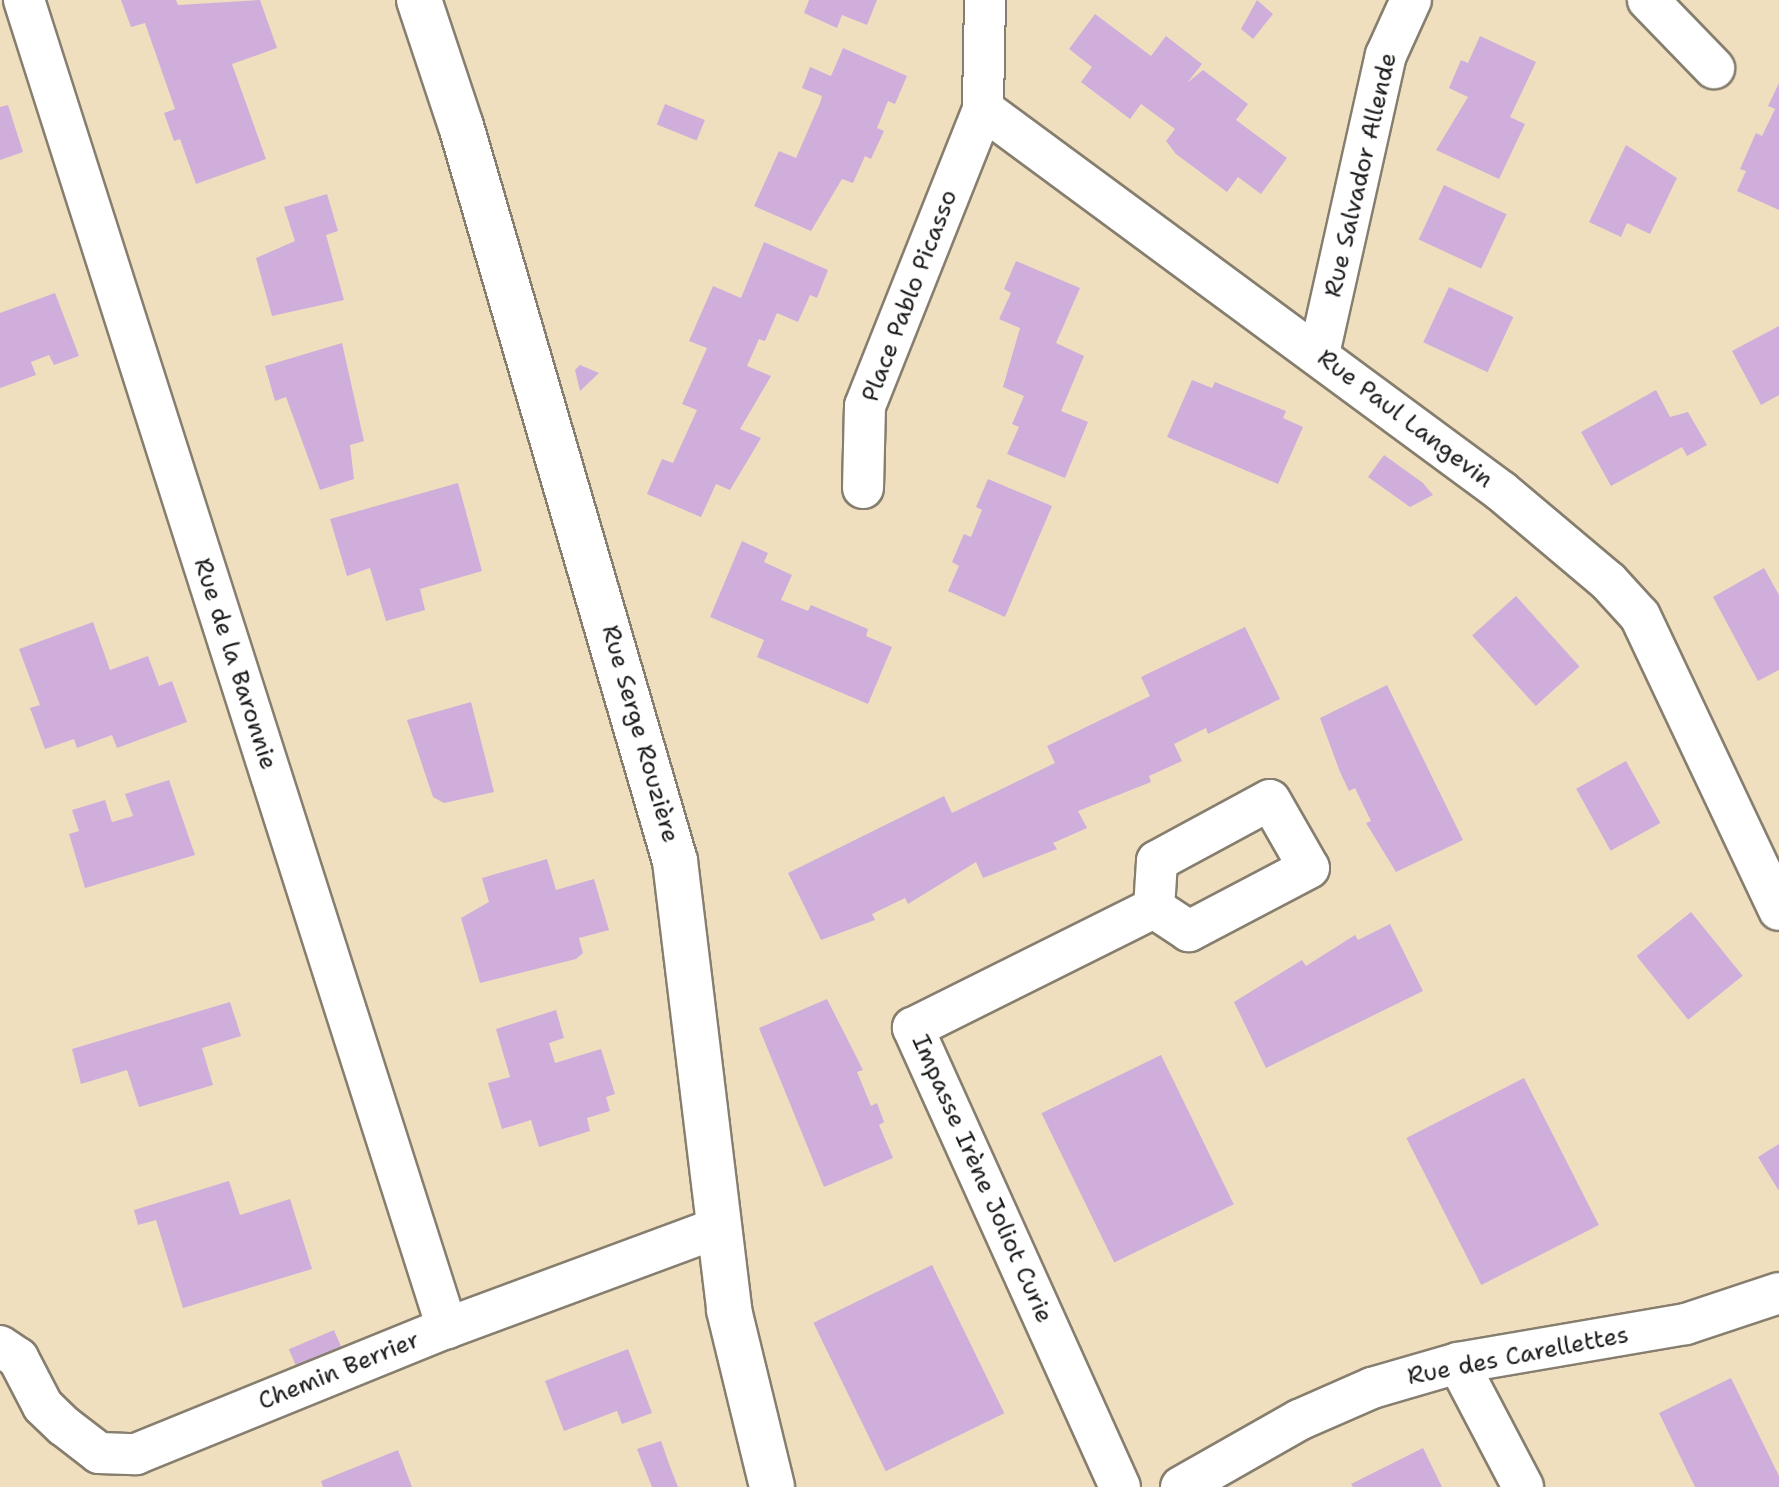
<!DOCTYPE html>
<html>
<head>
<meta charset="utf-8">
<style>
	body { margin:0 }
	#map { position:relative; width:1779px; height:1487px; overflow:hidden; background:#efdfbf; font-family:"Shantell Sans",sans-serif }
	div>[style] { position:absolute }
	.building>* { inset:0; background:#d0aedb; transform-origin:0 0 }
	.roads { filter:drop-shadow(2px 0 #867e6e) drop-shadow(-2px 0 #867e6e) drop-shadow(0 2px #867e6e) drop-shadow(0 -2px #867e6e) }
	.minor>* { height:40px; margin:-20px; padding:0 20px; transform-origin:20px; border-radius:20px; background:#fff }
	.tertiary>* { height:44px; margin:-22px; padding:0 22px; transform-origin:22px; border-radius:22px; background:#fff }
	span { translate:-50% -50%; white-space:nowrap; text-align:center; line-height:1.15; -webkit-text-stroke:6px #fff; paint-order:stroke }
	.street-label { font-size:24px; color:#1c1c1c }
</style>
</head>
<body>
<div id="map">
	<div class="building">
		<i style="clip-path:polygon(121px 0,176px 0,178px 5px,260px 0,277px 48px,232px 64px,266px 159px,196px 184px,180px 139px,174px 141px,164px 113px,175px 109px,145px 23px,131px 27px)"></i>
		<i style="clip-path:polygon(809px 0,877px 0,867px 25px,842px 15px,837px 28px,804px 13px)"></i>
		<i style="clip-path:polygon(1257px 0,1273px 14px,1253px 39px,1241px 29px)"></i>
		<i style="clip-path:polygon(1095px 14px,1151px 56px,1166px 36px,1202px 64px,1187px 83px,1203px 70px,1248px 104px,1236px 120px,1287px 158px,1261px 194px,1238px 177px,1227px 192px,1176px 154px,1166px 141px,1175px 129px,1141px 104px,1130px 119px,1081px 82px,1092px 67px,1069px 49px)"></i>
		<i style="clip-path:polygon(1480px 36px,1536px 62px,1510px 117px,1525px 124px,1499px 179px,1436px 150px,1468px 97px,1449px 88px,1461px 60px,1468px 63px)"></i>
		<i style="clip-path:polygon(843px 48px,907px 76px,895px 104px,888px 101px,877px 128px,884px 131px,871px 159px,865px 156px,853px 183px,842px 179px,811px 231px,754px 206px,779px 151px,796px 158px,820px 103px,822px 96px,802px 88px,810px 67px,831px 76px)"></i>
		<i style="clip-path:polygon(1779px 83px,1779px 210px,1737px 191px,1746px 171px,1740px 169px,1756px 133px,1762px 136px,1775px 109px,1768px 106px)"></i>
		<i style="left:665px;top:104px;width:43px;height:22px;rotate:22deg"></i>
		<i style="clip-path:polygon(8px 105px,23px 152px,0 160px,0 107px)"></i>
		<i style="clip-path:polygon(1626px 145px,1677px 178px,1650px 234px,1627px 223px,1621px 237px,1589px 222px)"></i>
		<i style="left:1444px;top:185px;width:69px;height:60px;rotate:25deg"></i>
		<i style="clip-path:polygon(327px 194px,338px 231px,326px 235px,344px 300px,272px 316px,256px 258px,295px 241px,284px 207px)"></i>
		<i style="clip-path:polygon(764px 242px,828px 270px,817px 298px,810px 295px,798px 322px,777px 313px,765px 341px,759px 339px,747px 366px,771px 376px,740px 429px,761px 438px,730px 490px,716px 484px,701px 517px,647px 494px,662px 459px,673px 463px,697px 410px,682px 404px,707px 348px,689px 341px,713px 286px,741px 298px)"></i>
		<i style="clip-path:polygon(1016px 261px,1080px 288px,1056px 343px,1084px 356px,1061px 411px,1088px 422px,1065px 478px,1007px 454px,1019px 427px,1012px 424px,1024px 396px,1003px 387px,1020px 328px,999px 319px,1011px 293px,1004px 289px)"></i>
		<i style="left:1449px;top:287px;width:71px;height:61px;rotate:25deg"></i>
		<i style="clip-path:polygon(55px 293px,79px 356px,54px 365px,49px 355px,31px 362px,36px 375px,0 388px,0 313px)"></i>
		<i style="clip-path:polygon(1779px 326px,1779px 395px,1761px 405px,1732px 351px)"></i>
		<i style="clip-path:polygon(342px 343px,364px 441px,350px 445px,354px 479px,320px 490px,286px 397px,275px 401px,265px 366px)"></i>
		<i style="clip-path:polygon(580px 365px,599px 373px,580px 391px,575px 370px)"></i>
		<i style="clip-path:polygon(1192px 380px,1212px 388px,1215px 382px,1286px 411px,1283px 418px,1303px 427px,1278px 484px,1167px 437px)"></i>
		<i style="clip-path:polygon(1656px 390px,1670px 417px,1688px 412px,1707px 445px,1687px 456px,1682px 447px,1611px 486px,1581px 432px)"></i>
		<i style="clip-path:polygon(1384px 455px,1423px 483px,1433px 495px,1410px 507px,1368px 477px)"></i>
		<i style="clip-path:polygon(988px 479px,1052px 506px,1005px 617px,948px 591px,959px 566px,952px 562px,964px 534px,971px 537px,982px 510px,976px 507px)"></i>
		<i style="clip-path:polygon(458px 483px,482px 571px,420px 589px,425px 610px,386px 621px,370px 568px,347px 576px,330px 519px)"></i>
		<i style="clip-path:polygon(742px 541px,768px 553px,764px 562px,792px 575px,781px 600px,808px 611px,811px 605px,868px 629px,866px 636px,892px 647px,868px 704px,757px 657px,764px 640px,710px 617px)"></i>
		<i style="clip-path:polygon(1764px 568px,1779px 595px,1779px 670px,1758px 681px,1713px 597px)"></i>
		<i style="left:1516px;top:596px;width:95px;height:59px;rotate:48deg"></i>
		<i style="clip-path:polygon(93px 622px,110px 670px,148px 656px,159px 686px,172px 681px,187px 722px,117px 748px,112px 735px,77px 748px,74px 739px,45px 749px,30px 708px,40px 705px,19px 649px)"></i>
		<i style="clip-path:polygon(1245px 627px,1280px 699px,1208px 734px,1206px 728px,1174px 744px,1182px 761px,1149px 776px,1151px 782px,1078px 811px,1087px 828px,1053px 843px,1057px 849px,983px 878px,976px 862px,908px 904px,905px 898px,872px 914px,875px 920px,821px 940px,788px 873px,944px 796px,952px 813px,1055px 763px,1047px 746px,1150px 696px,1141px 677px)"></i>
		<i style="clip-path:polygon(1387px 685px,1463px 840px,1396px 872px,1366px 823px,1371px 821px,1355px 788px,1349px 791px,1340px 772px,1320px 718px)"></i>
		<i style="clip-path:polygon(471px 702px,494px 792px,444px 803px,433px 797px,407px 720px)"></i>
		<i style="left:1626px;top:761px;width:71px;height:57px;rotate:61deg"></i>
		<i style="clip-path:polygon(169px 780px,195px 855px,85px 888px,69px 834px,79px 831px,72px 810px,105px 800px,112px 822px,133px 816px,125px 794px)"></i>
		<i style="clip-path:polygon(547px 859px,556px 890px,594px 879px,609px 930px,579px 938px,583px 953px,576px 959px,480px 983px,461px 918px,489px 902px,482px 878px)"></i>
		<i style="left:1691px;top:912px;width:82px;height:70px;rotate:51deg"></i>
		<i style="clip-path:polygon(1390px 924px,1423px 991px,1266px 1068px,1234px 1002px,1302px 960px,1306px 966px,1355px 935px,1358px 940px)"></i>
		<i style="clip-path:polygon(827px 999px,863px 1070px,857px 1072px,871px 1106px,877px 1103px,884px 1122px,879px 1125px,893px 1158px,824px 1187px,759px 1028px)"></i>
		<i style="clip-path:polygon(230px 1002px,241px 1036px,202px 1048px,213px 1085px,139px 1107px,127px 1070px,81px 1084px,72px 1049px)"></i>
		<i style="clip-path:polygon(556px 1010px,564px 1038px,549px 1043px,555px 1063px,601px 1049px,615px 1094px,606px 1097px,610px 1111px,587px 1118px,590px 1131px,539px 1147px,531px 1120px,502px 1129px,488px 1083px,510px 1077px,496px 1029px)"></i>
		<i style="left:1161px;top:1055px;width:166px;height:133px;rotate:64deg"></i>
		<i style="left:1524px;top:1078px;width:165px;height:132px;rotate:63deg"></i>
		<i style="clip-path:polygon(1779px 1144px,1779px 1191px,1758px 1157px)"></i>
		<i style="clip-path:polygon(229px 1181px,240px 1215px,290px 1199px,312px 1269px,183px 1308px,156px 1220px,138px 1225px,134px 1210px)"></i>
		<i style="left:932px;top:1265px;width:165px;height:132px;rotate:64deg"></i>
		<i style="left:334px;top:1330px;width:30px;height:49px;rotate:67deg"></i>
		<i style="clip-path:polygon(628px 1349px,652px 1413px,622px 1424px,617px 1411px,564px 1431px,545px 1381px)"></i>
		<i style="clip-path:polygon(1731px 1378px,1779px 1476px,1779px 1487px,1695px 1487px,1659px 1413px)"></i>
		<i style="clip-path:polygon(661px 1441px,669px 1464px,678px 1487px,652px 1487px,637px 1449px)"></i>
		<i style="clip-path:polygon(1423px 1448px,1442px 1487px,1353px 1487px,1351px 1484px)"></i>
		<i style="clip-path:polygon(398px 1450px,412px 1487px,323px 1487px,321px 1481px)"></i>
	</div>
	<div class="roads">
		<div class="minor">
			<i style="left:24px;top:0;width:1394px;rotate:72.33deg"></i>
			<i style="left:985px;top:0;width:109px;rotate:91.1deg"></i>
			<i style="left:983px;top:109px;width:644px;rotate:36.41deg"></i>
			<i style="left:1501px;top:491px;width:140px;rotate:40.1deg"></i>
			<i style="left:1608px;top:581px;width:47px;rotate:47.6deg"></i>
			<i style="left:1640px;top:616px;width:325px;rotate:64.7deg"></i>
			<i style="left:1648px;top:0;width:95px;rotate:45.9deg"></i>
			<i style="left:1319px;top:354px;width:306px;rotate:-77.4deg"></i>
			<i style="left:1386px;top:55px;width:60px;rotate:-65.6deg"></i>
			<i style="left:863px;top:488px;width:82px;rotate:-88.6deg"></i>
			<i style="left:865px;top:406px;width:320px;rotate:-68.3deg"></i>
			<i style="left:1270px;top:800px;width:78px;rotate:60.2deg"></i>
			<i style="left:1309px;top:868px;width:136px;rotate:152.3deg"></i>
			<i style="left:1189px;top:931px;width:42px;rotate:-146.7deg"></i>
			<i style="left:1154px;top:908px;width:47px;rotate:-86.3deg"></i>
			<i style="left:1157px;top:861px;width:128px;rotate:-28.4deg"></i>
			<i style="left:0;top:1346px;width:22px;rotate:34deg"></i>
			<i style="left:18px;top:1358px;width:54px;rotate:62.5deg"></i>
			<i style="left:43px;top:1406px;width:29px;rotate:44deg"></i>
			<i style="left:64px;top:1426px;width:44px;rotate:37.6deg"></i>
			<i style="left:99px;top:1453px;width:37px;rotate:2deg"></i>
			<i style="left:136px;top:1454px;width:336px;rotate:-22.1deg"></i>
			<i style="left:447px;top:1328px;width:289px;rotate:-20.3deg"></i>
			<i style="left:1458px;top:1363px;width:140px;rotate:62.3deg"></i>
			<i style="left:1120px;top:1487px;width:504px;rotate:-114.27deg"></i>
			<i style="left:913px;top:1028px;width:269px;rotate:-26.5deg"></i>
			<i style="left:1181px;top:1487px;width:136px;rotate:-29.6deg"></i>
			<i style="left:1299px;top:1420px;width:80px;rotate:-23.7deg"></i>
			<i style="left:1372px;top:1388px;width:90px;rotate:-16.2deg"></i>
			<i style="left:1458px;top:1363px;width:231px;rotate:-9.7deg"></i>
			<i style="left:1686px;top:1324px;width:98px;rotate:-18.4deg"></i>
		</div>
		<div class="tertiary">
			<i style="left:419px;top:0;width:133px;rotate:71.6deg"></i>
			<i style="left:461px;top:126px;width:766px;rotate:73.77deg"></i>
			<i style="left:675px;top:861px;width:452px;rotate:83.1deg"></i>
			<i style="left:729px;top:1310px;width:182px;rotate:76.3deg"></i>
		</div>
	</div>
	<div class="street-label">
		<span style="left:1361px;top:175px;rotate:-77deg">Rue Salvador Allende</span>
		<span style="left:910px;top:296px;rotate:-69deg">Place Pablo Picasso</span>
		<span style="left:1405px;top:419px;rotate:37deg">Rue Paul Langevin</span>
		<span style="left:235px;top:664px;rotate:72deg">Rue de la Baronnie</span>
		<span style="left:640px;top:734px;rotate:74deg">Rue Serge Rouzière</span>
		<span style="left:982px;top:1179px;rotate:66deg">Impasse Irène Joliot Curie</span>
		<span style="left:1518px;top:1356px;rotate:-11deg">Rue des Carellettes</span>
		<span style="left:339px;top:1371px;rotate:-22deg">Chemin Berrier</span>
	</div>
</div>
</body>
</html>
